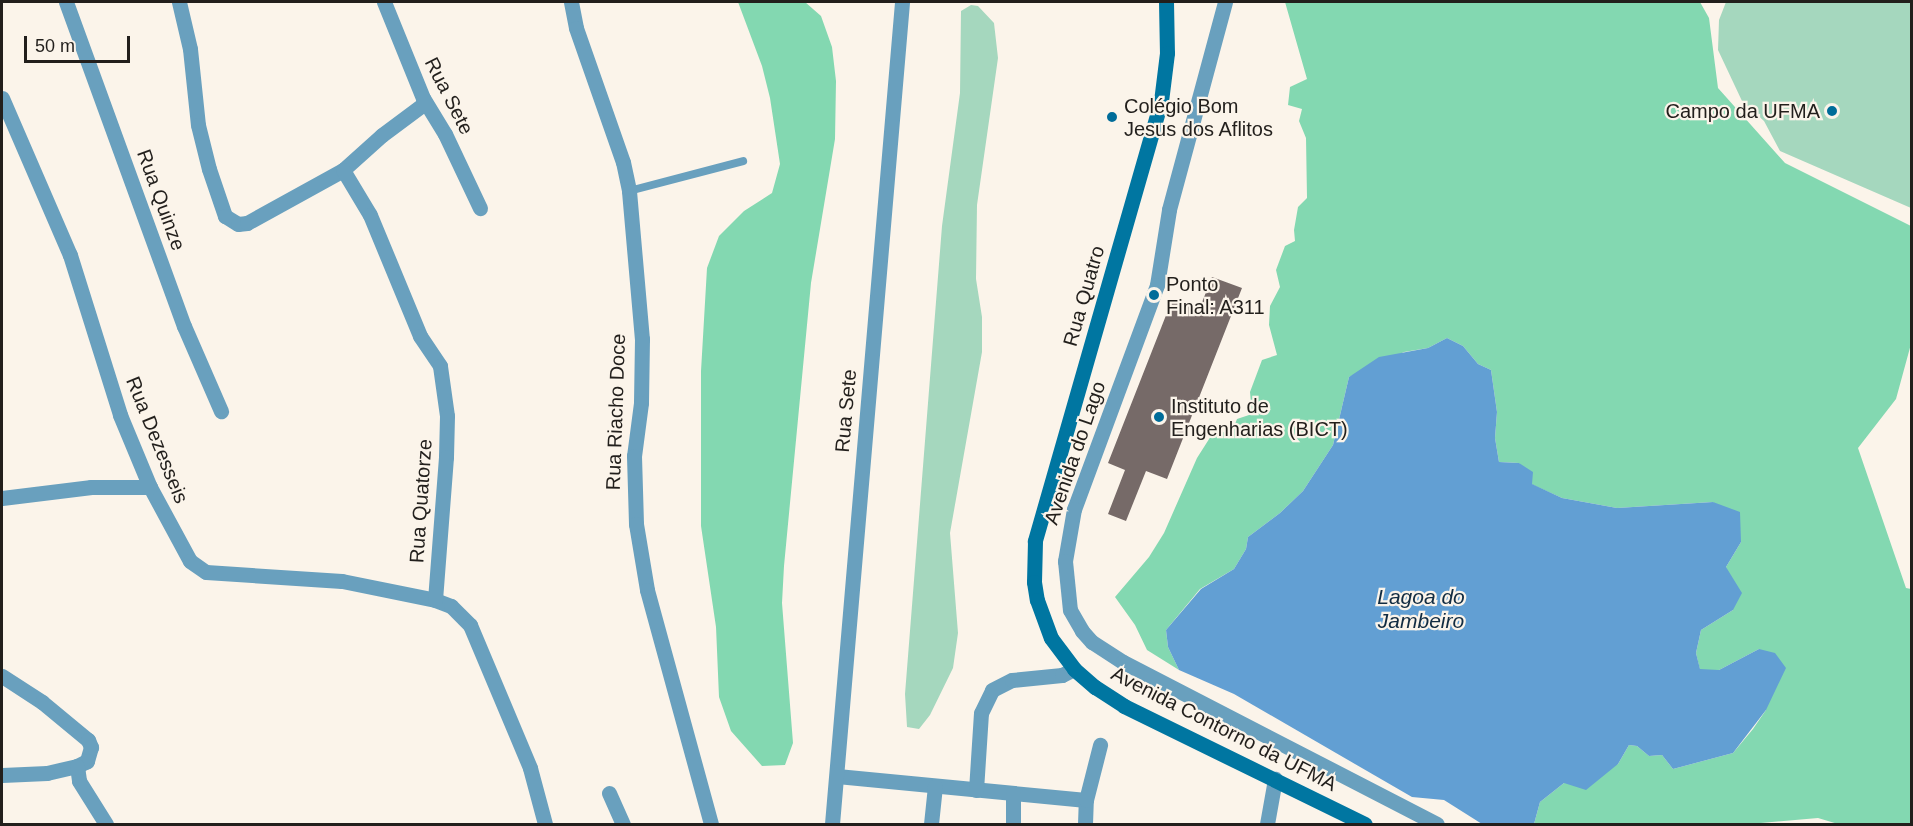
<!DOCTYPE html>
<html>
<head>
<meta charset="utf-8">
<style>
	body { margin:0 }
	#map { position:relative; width:1913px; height:826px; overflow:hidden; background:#fbf4ea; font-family:Arial,sans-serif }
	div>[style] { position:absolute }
	.green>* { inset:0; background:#a5d7be }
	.forest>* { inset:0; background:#83d8b1 }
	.water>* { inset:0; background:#629fd3 }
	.building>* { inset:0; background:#766a68 }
	.service>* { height:8px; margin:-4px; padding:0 4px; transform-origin:4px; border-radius:4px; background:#69a0be }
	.minor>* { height:15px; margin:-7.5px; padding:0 7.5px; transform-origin:7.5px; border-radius:7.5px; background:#69a0be }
	.secondary>* { height:15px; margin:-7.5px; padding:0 7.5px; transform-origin:7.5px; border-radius:7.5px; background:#0076a1 }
	.dots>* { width:16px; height:16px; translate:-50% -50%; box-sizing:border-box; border:3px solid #fbf4ea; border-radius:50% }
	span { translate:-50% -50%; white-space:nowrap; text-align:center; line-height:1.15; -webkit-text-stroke:4.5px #fbf4ea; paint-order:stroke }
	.street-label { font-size:20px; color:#221f1c }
	.poi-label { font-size:20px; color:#221f1c }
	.left { translate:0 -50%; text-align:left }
	.right { translate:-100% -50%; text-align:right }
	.water-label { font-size:21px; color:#112c42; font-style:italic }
	.frame { position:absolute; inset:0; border:3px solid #221f1c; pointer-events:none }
	.scale { position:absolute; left:24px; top:36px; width:106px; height:27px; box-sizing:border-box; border:3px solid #221f1c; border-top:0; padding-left:8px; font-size:18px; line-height:21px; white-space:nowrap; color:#221f1c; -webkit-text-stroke:4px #fbf4ea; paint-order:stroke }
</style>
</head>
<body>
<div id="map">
	<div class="green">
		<i style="clip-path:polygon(1726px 2px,1911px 2px,1911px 208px,1780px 151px,1764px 121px,1742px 101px,1718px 50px,1719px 20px)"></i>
		<i style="clip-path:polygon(971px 5px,978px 6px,994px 23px,998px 58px,977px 205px,976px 279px,982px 317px,982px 352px,950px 533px,958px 633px,953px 668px,930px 715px,919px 729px,907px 727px,905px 694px,942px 226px,960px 93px,961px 11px)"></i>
	</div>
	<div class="forest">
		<i style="clip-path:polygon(738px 2px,805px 2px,821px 16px,832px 47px,836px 81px,835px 139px,811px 283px,784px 566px,782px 603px,793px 743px,785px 765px,762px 766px,731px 731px,719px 697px,716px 627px,701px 526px,701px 371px,707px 268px,719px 236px,744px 211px,772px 193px,780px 164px,770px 98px,762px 66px)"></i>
		<i style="clip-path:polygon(1285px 2px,1700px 2px,1709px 18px,1718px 88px,1785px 163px,1911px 226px,1911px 344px,1896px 399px,1858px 448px,1906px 588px,1911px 589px,1911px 824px,1838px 824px,1818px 818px,1750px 824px,1534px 824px,1540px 802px,1564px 783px,1618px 764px,1629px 745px,1637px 746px,1649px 756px,1662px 755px,1673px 769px,1733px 753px,1753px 729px,1766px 710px,1759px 649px,1719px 670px,1700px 670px,1696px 653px,1701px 630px,1733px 610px,1726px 567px,1741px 542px,1713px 502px,1617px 508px,1562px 498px,1531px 484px,1519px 463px,1499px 462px,1495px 438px,1497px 412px,1491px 370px,1478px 364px,1463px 346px,1447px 338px,1428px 348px,1404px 352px,1349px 377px,1333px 445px,1303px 491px,1280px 513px,1248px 537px,1246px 549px,1234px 569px,1200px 589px,1166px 630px,1168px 647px,1179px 670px,1147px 650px,1135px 625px,1115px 597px,1149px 557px,1164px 533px,1197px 458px,1211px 436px,1233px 429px,1237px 419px,1252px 414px,1250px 392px,1262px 360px,1277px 355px,1269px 325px,1270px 306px,1280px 287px,1276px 270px,1285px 246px,1295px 241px,1294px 230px,1298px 207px,1307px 198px,1306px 138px,1299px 121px,1302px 109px,1288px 105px,1290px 87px,1307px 79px)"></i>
	</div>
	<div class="water">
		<i style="clip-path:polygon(1447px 338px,1463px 346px,1478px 364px,1491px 370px,1497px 412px,1495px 438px,1499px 462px,1519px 463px,1533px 472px,1532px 484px,1562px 498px,1617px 508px,1713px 502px,1740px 512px,1741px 542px,1726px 567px,1742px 593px,1733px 610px,1701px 630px,1696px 653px,1700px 669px,1719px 670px,1759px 649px,1775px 653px,1786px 668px,1766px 710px,1733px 753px,1673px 769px,1662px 755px,1649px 756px,1637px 746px,1629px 745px,1618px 764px,1586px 790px,1564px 783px,1540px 802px,1534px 824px,1482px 824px,1444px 800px,1412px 797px,1234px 694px,1179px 670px,1168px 647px,1166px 630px,1201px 589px,1234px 569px,1246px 549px,1248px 537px,1280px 513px,1303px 491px,1333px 445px,1349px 377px,1379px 357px,1428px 348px)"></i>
	</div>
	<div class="building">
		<i style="clip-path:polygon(1212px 277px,1242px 288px,1167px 479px,1146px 471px,1126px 521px,1108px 514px,1125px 470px,1108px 463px,1172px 300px,1199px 310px)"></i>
	</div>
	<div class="service">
		<i style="left:629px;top:191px;width:118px;rotate:-14.7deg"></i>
	</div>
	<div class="minor">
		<i style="left:66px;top:2px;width:345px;rotate:70deg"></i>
		<i style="left:184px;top:326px;width:93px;rotate:66.5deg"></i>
		<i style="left:179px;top:2px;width:48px;rotate:76.8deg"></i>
		<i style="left:190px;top:49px;width:76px;rotate:84deg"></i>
		<i style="left:198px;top:125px;width:45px;rotate:76deg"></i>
		<i style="left:209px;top:169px;width:50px;rotate:71.2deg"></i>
		<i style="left:225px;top:216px;width:15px;rotate:32deg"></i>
		<i style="left:238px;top:224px;width:9px;rotate:-6deg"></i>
		<i style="left:247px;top:223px;width:110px;rotate:-28.9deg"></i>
		<i style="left:343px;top:170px;width:52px;rotate:-41.9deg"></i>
		<i style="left:382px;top:135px;width:54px;rotate:-36.7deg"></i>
		<i style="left:384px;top:2px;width:104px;rotate:67.9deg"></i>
		<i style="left:423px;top:98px;width:42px;rotate:58.6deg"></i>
		<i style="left:445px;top:134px;width:82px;rotate:64.7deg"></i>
		<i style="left:571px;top:2px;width:26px;rotate:79deg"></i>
		<i style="left:576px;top:28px;width:142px;rotate:70.7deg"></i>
		<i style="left:623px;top:162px;width:30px;rotate:78deg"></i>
		<i style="left:629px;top:191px;width:149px;rotate:85deg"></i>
		<i style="left:642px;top:339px;width:64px;rotate:90.9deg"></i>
		<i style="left:641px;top:403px;width:53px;rotate:97.5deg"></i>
		<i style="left:634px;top:456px;width:68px;rotate:88.3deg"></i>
		<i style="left:636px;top:524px;width:67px;rotate:80.5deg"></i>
		<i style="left:647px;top:590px;width:243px;rotate:74.7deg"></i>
		<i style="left:1225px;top:2px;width:215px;rotate:105.1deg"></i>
		<i style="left:1169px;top:210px;width:76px;rotate:99.1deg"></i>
		<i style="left:1157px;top:285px;width:239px;rotate:110.3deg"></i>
		<i style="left:1074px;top:509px;width:53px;rotate:99.8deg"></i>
		<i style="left:1065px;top:561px;width:49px;rotate:84.2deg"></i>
		<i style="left:1070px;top:610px;width:24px;rotate:60deg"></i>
		<i style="left:1082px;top:631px;width:15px;rotate:48deg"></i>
		<i style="left:1092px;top:642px;width:37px;rotate:33deg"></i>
		<i style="left:1123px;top:662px;width:353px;rotate:27.3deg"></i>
		<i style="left:2px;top:98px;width:171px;rotate:66.6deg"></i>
		<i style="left:70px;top:255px;width:168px;rotate:72.6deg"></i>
		<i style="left:120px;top:415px;width:78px;rotate:67.4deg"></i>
		<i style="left:150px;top:487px;width:84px;rotate:61.6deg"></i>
		<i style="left:190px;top:561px;width:19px;rotate:35deg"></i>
		<i style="left:206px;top:572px;width:136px;rotate:3.8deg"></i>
		<i style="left:342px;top:581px;width:95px;rotate:11.5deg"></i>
		<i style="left:435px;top:600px;width:17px;rotate:21deg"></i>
		<i style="left:451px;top:606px;width:27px;rotate:45deg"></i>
		<i style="left:470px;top:625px;width:155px;rotate:67.2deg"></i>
		<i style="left:530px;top:768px;width:58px;rotate:75deg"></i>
		<i style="left:343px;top:170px;width:52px;rotate:59deg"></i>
		<i style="left:370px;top:215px;width:131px;rotate:67.5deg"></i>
		<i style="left:420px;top:336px;width:36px;rotate:56deg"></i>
		<i style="left:440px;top:366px;width:50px;rotate:82deg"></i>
		<i style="left:447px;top:416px;width:41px;rotate:91.4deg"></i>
		<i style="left:446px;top:457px;width:143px;rotate:94.4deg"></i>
		<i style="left:2px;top:498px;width:90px;rotate:-7deg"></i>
		<i style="left:91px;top:487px;width:59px"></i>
		<i style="left:2px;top:676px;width:48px;rotate:33deg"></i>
		<i style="left:42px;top:702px;width:60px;rotate:39.6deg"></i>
		<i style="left:88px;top:740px;width:8px;rotate:67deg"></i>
		<i style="left:91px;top:747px;width:15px;rotate:106deg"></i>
		<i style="left:87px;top:761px;width:11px;rotate:153deg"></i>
		<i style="left:77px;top:766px;width:31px;rotate:167deg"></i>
		<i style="left:47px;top:773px;width:45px;rotate:177.5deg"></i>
		<i style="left:77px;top:766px;width:15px;rotate:82deg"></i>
		<i style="left:79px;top:781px;width:51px;rotate:57.9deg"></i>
		<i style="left:837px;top:776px;width:250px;rotate:5.5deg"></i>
		<i style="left:976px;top:790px;width:77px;rotate:-86.3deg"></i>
		<i style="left:981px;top:713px;width:25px;rotate:-64deg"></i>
		<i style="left:992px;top:690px;width:22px;rotate:-27deg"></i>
		<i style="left:1012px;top:680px;width:50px;rotate:-5.7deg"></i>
		<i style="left:1062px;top:675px;width:13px;rotate:-27deg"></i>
		<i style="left:609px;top:793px;width:34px;rotate:66deg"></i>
		<i style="left:1013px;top:793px;width:31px;rotate:90deg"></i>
		<i style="left:832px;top:824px;width:825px;rotate:-85.13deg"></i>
		<i style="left:931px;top:824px;width:38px;rotate:-84deg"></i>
		<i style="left:1085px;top:824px;width:24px;rotate:-88deg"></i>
		<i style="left:1086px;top:800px;width:57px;rotate:-75.7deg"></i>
		<i style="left:1267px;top:824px;width:46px;rotate:-79.9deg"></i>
	</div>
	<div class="secondary">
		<i style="left:1166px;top:2px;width:51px;rotate:88.9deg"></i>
		<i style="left:1167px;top:53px;width:48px;rotate:97.1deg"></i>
		<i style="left:1161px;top:101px;width:458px;rotate:106deg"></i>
		<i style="left:1035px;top:541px;width:41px;rotate:91.4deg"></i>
		<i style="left:1034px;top:582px;width:18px;rotate:81deg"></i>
		<i style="left:1037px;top:600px;width:40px;rotate:69.8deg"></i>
		<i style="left:1051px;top:638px;width:39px;rotate:53deg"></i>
		<i style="left:1074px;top:669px;width:28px;rotate:41deg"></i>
		<i style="left:1095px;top:687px;width:35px;rotate:33deg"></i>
		<i style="left:1124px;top:706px;width:268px;rotate:26.1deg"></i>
	</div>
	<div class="dots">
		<i style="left:1832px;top:111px;background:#006c99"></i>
		<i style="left:1112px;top:117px;background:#006c99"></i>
		<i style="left:1154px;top:295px;background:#006c99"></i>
		<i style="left:1159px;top:417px;background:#006c99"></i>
	</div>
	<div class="street-label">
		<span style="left:449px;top:96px;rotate:63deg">Rua Sete</span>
		<span style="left:161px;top:200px;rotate:70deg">Rua Quinze</span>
		<span style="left:1084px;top:296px;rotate:-74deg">Rua Quatro</span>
		<span style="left:846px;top:411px;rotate:-85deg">Rua Sete</span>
		<span style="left:616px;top:412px;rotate:-88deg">Rua Riacho Doce</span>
		<span style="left:157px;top:440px;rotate:68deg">Rua Dezesseis</span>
		<span style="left:1075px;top:453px;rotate:-71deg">Avenida do Lago</span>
		<span style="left:421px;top:501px;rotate:-86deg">Rua Quatorze</span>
		<span style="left:1224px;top:729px;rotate:27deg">Avenida Contorno da UFMA</span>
	</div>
	<div class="poi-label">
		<span class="left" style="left:1124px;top:118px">Colégio Bom<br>Jesus dos Aflitos</span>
		<span class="right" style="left:1820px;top:111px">Campo da UFMA</span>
		<span class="left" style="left:1166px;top:296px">Ponto<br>Final: A311</span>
		<span class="left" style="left:1171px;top:418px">Instituto de<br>Engenharias (BICT)</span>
	</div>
	<div class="water-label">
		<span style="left:1421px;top:609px">Lagoa do<br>Jambeiro</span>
	</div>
	<div class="frame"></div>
	<div class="scale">50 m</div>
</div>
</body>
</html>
